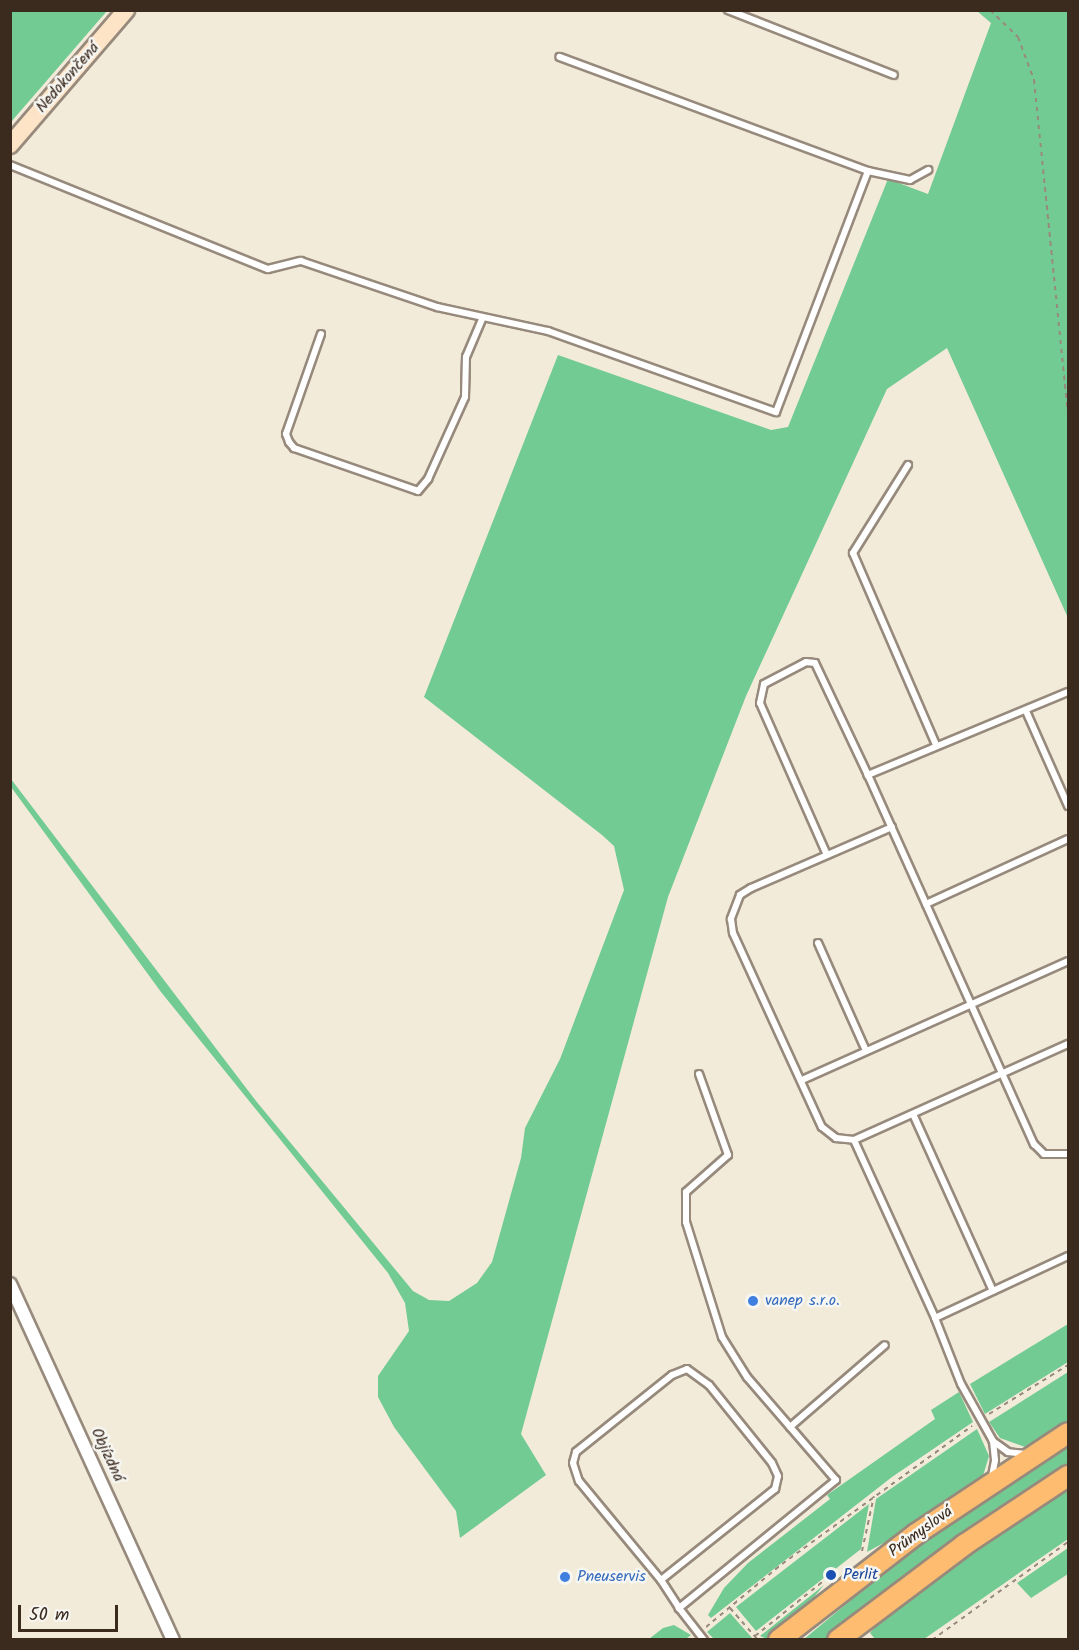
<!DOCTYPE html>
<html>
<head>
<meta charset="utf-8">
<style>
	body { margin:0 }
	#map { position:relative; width:1079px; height:1650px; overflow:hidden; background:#f3ebda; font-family:Kalam,sans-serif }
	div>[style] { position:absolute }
	.green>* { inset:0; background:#72cb92 }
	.path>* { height:2px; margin-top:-1px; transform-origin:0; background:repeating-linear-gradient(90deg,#978a7c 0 4.5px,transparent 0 9px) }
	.roads { filter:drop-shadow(2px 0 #978a7c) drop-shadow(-2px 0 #978a7c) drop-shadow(0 2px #978a7c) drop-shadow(0 -2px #978a7c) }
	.lane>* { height:6px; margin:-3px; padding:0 3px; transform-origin:3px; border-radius:3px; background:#fff }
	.street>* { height:12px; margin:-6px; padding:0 6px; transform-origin:6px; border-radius:6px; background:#fff }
	.secondary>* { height:16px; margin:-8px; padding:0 8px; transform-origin:8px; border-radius:8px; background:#fee4c6 }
	.primary>* { height:20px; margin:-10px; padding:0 10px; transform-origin:10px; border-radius:10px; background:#fdbc70 }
	.dots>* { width:16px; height:16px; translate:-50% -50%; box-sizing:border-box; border:3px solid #f6f6f2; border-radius:50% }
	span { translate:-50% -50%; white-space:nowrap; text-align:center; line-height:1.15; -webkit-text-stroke:5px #f6f6f2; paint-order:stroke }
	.street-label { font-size:16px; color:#3b2a1e }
	.shop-label { font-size:16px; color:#366cbe }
	.left { translate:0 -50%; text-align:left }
	.transit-label { font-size:16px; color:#164399 }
	.frame { position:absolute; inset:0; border:12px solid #3b2a1e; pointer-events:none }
	.scale { position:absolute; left:18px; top:1605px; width:100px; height:27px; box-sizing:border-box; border:3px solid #3b2a1e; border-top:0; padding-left:8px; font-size:18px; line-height:21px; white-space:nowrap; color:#3b2a1e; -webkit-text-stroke:4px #f6f6f2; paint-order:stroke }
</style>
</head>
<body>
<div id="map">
	<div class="green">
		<i style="clip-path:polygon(11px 10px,107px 11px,11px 122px,10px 11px)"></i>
		<i style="clip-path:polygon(977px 11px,1068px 11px,1068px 618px,947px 348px,887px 389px,746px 696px,668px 897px,521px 1434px,546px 1475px,460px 1538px,456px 1511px,394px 1427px,378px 1397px,378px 1376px,409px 1331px,405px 1303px,388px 1273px,161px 992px,11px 787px,11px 779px,256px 1101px,413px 1291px,429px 1300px,449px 1301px,477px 1283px,492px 1262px,521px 1158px,525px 1128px,560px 1059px,624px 890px,614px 846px,602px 835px,424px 697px,558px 355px,771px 430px,788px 427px,888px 179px,928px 194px,991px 23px)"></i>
		<i style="clip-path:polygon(1068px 1324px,1068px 1362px,985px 1414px,970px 1384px)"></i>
		<i style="clip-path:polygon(1068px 1372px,1068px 1424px,1025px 1447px,1000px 1438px,989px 1422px)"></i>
		<i style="clip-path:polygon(959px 1392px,973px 1422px,892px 1477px,711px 1618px,708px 1615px,724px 1588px,748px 1563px,830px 1499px,827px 1495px,935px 1419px,931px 1410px)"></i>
		<i style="clip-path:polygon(977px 1429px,989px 1456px,983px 1476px,911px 1528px,867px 1552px,876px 1499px)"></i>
		<i style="clip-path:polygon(1068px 1443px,1068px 1468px,825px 1639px,803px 1640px,929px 1535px)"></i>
		<i style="clip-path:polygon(1068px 1487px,1068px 1539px,924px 1639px,875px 1639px,870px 1633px,888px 1611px)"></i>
		<i style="clip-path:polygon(869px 1504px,861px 1549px,756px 1631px,736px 1607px)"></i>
		<i style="clip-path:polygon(1068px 1548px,1068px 1574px,1031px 1598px,1017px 1583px)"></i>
		<i style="clip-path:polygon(824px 1585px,806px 1607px,767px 1639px,760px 1636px)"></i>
		<i style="clip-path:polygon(730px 1613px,753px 1639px,714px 1639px,707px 1632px)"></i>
		<i style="clip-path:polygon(674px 1625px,691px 1635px,686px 1639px,649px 1639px,663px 1628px)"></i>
	</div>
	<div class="path">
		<i style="left:990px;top:10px;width:39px;rotate:44deg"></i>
		<i style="left:1018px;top:37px;width:46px;rotate:69.6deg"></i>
		<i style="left:1034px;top:80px;width:334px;rotate:84.2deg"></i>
		<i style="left:989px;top:1414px;width:93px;rotate:-31.8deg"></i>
		<i style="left:862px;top:1551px;width:56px;rotate:-77.7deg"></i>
		<i style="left:730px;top:1608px;width:43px;rotate:48.8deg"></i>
		<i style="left:706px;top:1627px;width:99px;rotate:-39.7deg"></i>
		<i style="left:782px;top:1564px;width:235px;rotate:-36deg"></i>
		<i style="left:755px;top:1636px;width:91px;rotate:-38.8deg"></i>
		<i style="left:869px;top:1640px;width:1px"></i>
		<i style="left:932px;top:1640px;width:168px;rotate:-35.8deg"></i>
	</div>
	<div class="roads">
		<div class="lane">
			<i style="left:728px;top:10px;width:178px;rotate:21.4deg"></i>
			<i style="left:10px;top:165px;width:278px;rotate:22deg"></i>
			<i style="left:268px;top:269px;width:34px;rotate:-14deg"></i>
			<i style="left:301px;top:261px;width:144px;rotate:18.7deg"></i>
			<i style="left:437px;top:307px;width:114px;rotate:12.2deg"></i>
			<i style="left:548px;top:331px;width:242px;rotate:19.6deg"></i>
			<i style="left:776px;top:412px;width:258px;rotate:-69.1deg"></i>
			<i style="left:868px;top:171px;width:329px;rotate:-159.7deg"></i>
			<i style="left:868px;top:171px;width:43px;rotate:12.1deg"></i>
			<i style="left:910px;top:180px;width:21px;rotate:-29deg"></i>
			<i style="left:321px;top:334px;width:106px;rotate:109.3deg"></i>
			<i style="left:286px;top:434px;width:9px;rotate:69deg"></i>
			<i style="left:289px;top:442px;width:8px;rotate:50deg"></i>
			<i style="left:294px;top:448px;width:131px;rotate:19.1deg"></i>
			<i style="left:418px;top:491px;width:16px;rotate:-50deg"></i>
			<i style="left:428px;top:479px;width:90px;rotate:-65.7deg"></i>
			<i style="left:465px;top:397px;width:40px;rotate:-88.6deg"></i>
			<i style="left:466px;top:357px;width:43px;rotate:-67deg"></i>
			<i style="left:908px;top:465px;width:104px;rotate:122deg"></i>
			<i style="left:853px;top:553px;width:209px;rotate:66.6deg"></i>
			<i style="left:1068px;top:692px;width:217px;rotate:157.5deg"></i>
			<i style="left:868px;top:775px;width:405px;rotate:65.8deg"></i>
			<i style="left:1034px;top:1144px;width:14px;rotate:45deg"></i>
			<i style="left:1044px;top:1154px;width:24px"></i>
			<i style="left:1026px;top:711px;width:104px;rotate:66.1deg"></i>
			<i style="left:892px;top:827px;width:154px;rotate:156.6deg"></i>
			<i style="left:751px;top:888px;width:13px;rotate:148deg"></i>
			<i style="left:740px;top:895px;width:26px;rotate:111deg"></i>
			<i style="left:731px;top:919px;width:14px;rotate:82deg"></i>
			<i style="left:733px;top:933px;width:213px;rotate:65.4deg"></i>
			<i style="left:822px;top:1127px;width:18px;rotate:38deg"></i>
			<i style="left:836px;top:1138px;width:18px;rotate:6deg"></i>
			<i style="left:854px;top:1140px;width:196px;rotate:65.5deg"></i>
			<i style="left:827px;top:855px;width:166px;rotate:-113.8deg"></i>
			<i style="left:760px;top:703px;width:19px;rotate:-78deg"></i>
			<i style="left:764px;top:684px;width:47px;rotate:-27.6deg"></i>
			<i style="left:806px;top:662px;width:9px;rotate:6deg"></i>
			<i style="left:815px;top:663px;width:124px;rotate:64.7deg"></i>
			<i style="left:926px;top:904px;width:156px;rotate:-24.6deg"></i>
			<i style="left:818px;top:943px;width:118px;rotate:66deg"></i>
			<i style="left:699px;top:1074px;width:86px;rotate:70.3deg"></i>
			<i style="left:728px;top:1155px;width:56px;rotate:138.6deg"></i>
			<i style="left:686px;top:1192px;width:30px;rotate:90deg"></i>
			<i style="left:686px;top:1222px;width:121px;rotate:72.6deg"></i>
			<i style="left:722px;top:1337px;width:47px;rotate:58deg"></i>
			<i style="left:747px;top:1377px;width:136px;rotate:49.2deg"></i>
			<i style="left:836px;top:1480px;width:203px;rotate:140.8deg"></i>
			<i style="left:679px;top:1608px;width:41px;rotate:52deg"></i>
			<i style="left:802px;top:1080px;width:291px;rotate:-24.1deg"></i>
			<i style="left:913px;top:1114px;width:194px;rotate:65.7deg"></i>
			<i style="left:854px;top:1140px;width:235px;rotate:-24.2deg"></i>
			<i style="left:790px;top:1427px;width:125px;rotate:-40.8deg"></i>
			<i style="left:1026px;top:1454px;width:18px;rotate:-174deg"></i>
			<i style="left:1008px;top:1452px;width:19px;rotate:-144deg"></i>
			<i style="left:993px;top:1441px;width:65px;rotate:-119.3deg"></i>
			<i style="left:961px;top:1384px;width:71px;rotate:-111.5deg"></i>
			<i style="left:935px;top:1318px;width:147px;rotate:-25deg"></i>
			<i style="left:992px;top:1476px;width:16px;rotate:-79deg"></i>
			<i style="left:995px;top:1460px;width:18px;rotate:-96deg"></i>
			<i style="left:661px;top:1580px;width:146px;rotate:-38.6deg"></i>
			<i style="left:775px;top:1489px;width:13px;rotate:-77deg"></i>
			<i style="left:778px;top:1476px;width:14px;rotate:-115deg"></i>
			<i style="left:772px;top:1463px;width:100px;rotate:-128.9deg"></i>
			<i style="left:709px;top:1385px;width:27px;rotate:-144deg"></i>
			<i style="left:687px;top:1369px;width:16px;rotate:158deg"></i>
			<i style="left:672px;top:1375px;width:123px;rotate:141.3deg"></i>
			<i style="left:576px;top:1452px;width:11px;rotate:105deg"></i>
			<i style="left:573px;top:1463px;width:19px;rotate:72deg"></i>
			<i style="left:579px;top:1481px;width:129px;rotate:50.4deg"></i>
			<i style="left:661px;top:1580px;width:33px;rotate:57deg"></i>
		</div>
		<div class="street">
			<i style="left:10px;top:1284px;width:392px;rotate:65.4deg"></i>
		</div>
		<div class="secondary">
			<i style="left:10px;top:145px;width:178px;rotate:-49.3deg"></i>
		</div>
		<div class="primary">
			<i style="left:779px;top:1640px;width:173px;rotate:-37.7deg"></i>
			<i style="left:916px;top:1534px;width:182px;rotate:-33.6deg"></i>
			<i style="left:838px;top:1640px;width:158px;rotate:-37deg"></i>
			<i style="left:964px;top:1545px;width:125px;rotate:-33.6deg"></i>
		</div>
	</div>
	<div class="dots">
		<i style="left:753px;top:1301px;background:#3f7fe0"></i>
		<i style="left:831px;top:1575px;background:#1a4fb4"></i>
		<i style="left:565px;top:1577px;background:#3f7fe0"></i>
	</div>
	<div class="street-label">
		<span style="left:68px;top:78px;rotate:-49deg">Nedokončená</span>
		<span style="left:107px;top:1455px;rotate:65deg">Objízdná</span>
		<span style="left:921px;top:1532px;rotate:-36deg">Průmyslová</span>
	</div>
	<div class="shop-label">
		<span class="left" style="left:765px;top:1301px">vanep s.r.o.</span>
		<span class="left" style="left:577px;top:1577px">Pneuservis</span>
	</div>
	<div class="transit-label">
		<span class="left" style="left:843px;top:1575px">Perlit</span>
	</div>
	<div class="frame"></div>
	<div class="scale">50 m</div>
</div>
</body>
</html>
